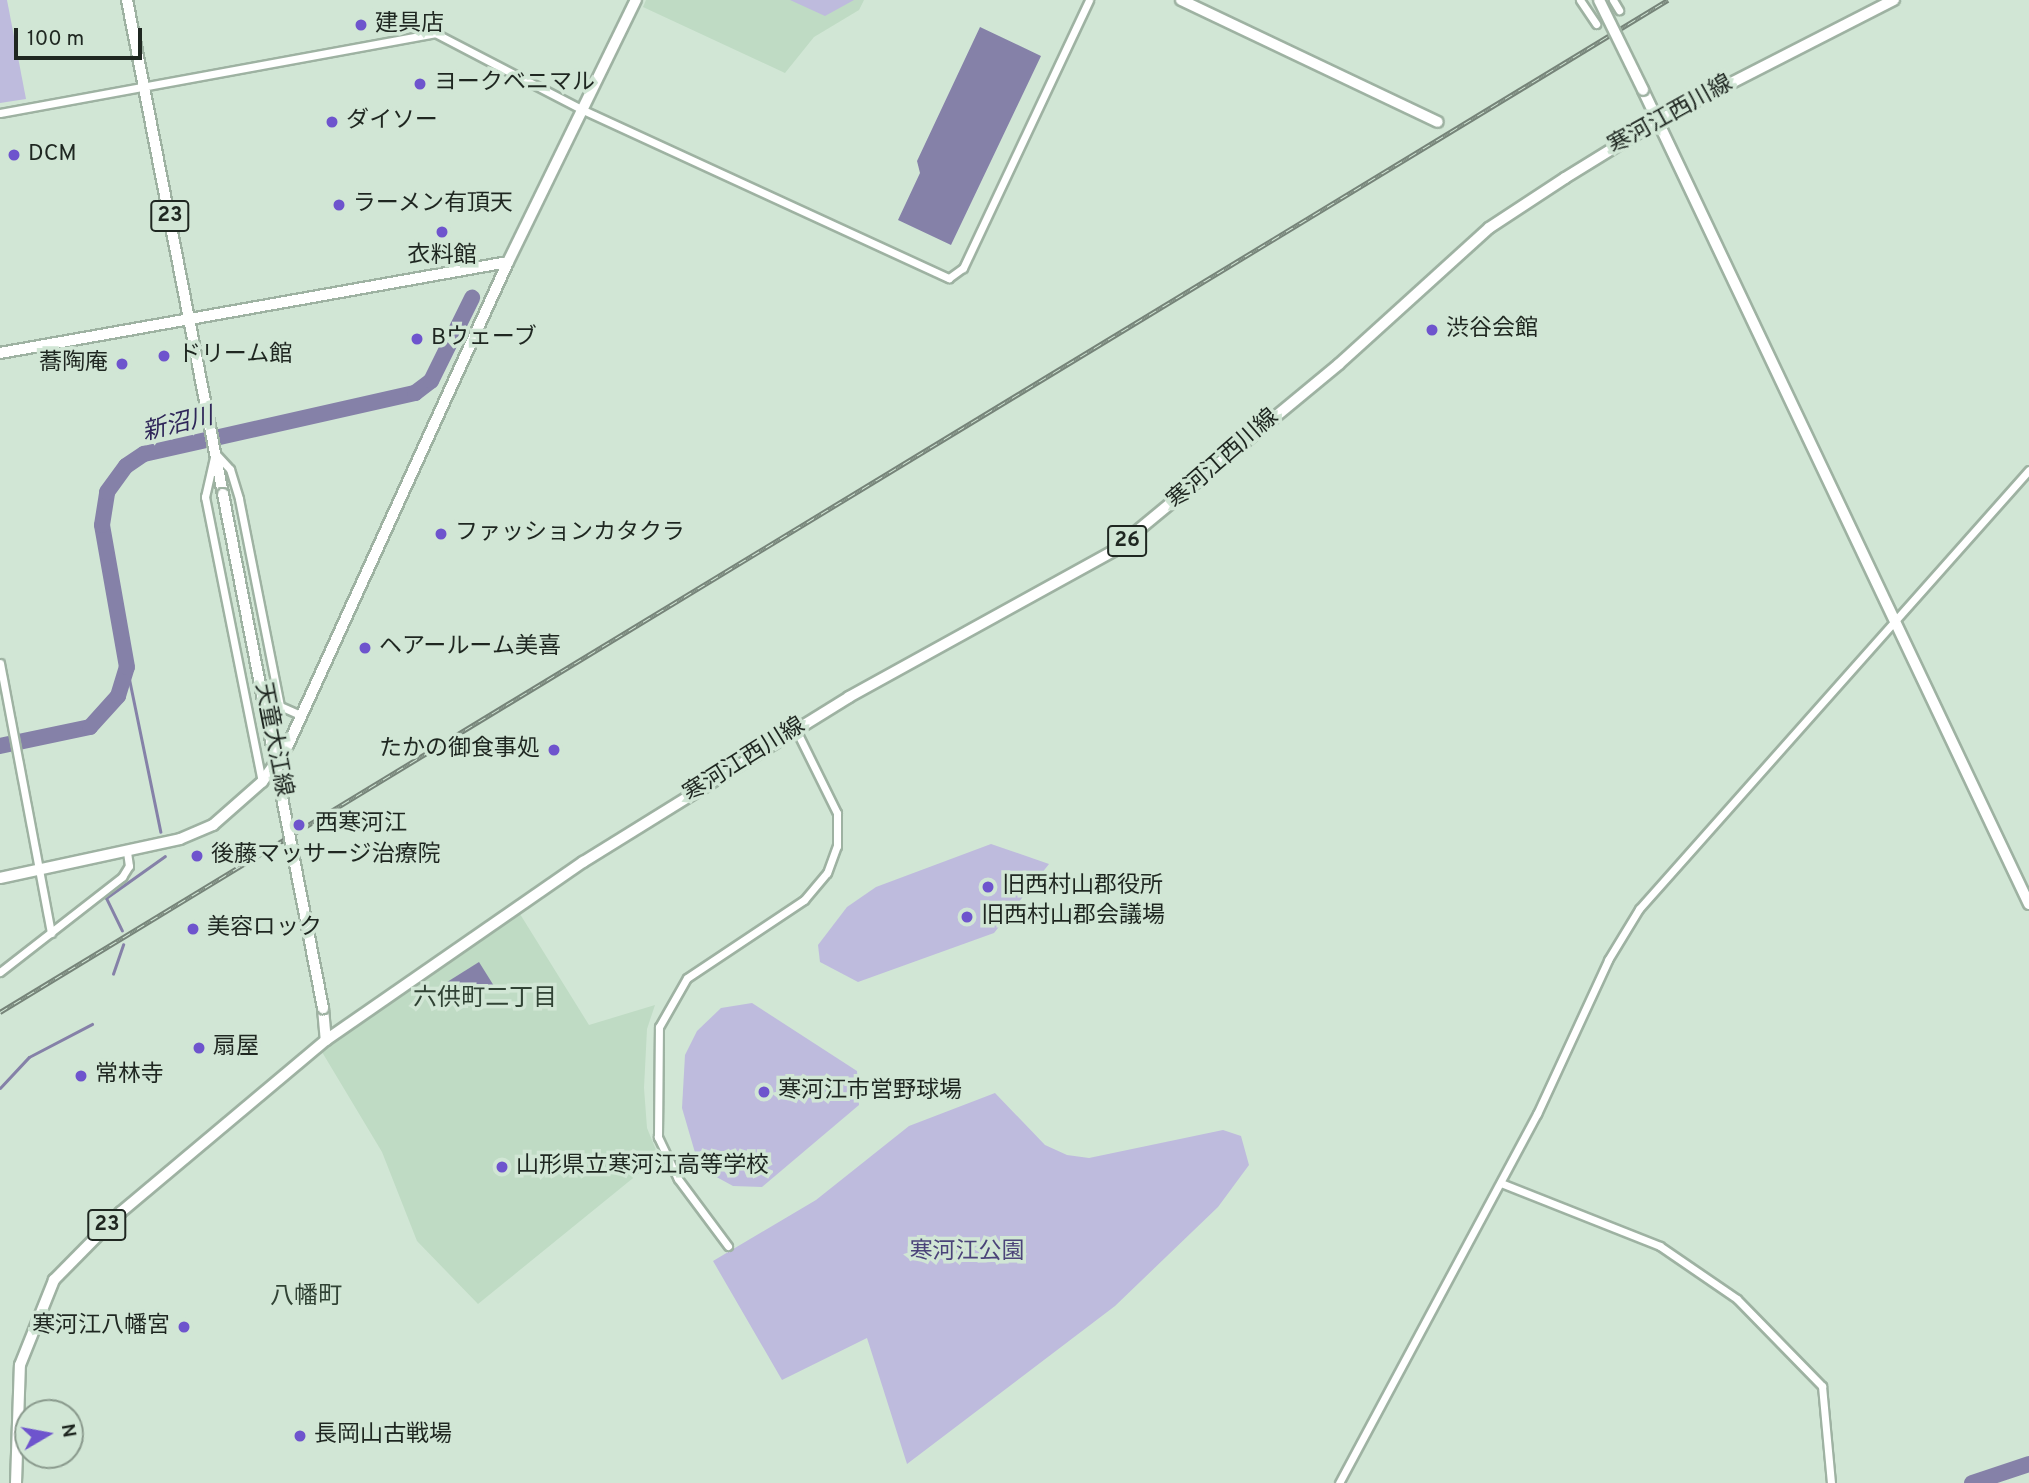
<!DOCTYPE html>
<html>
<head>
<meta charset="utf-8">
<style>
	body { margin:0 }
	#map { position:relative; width:2029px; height:1483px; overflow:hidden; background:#d1e6d5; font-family:Overpass,"Noto Sans JP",sans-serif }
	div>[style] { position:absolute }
	.built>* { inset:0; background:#bfdbc4 }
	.green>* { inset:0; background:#bebbdd }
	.water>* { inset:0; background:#8581a8; transform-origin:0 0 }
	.stream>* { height:2.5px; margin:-1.25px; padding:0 1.25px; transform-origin:1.25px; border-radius:1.25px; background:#8581a8 }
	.river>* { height:16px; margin:-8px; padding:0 8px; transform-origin:8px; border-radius:8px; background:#8581a8 }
	.roads { filter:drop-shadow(2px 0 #9eb2a2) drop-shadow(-2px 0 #9eb2a2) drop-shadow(0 2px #9eb2a2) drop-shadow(0 -2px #9eb2a2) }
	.street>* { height:7px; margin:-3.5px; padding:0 3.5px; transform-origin:3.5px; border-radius:3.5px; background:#fff }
	.secondary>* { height:10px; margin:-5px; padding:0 5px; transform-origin:5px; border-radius:5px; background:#fff }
	.primary>* { height:10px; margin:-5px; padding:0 5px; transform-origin:5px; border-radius:5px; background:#fff }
	.rail>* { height:5px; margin-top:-2.5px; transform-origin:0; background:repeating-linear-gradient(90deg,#d1e6d5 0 8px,#768479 0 16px); box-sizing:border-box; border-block:2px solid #768479 }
	.bridges { filter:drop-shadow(2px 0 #9eb2a2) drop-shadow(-2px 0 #9eb2a2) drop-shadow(0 2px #9eb2a2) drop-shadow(0 -2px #9eb2a2) }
	.secondary-bridge>* { height:10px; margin:-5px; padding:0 5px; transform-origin:5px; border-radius:5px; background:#fff }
	.primary-bridge>* { height:10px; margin:-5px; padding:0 5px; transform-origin:5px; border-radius:5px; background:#fff }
	.dots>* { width:19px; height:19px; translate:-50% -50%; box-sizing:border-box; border:4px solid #d1e6d5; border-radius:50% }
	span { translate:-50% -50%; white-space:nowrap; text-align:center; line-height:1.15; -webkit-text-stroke:7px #d1e6d5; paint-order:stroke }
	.shield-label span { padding:2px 5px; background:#d1e6d5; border:2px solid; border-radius:5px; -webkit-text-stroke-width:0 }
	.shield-label { font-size:21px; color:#1f2721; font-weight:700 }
	.poi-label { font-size:23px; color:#1f2721 }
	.left { translate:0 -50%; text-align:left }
	.right { translate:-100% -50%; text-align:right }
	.street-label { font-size:23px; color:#1f2721 }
	.park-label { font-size:23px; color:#4b4379 }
	.water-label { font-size:24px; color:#2f2659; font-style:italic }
	.neighbourhood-label { font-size:24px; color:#314335 }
	.north { position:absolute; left:14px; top:1399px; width:70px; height:70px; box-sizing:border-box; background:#d1e6d5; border:2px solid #8a9a8d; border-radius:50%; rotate:80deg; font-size:19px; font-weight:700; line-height:28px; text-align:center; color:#1f2721 }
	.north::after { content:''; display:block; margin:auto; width:24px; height:32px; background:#6e54cd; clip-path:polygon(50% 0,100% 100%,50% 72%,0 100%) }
	.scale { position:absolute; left:14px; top:28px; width:128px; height:32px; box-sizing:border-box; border:4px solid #1f2721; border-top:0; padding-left:9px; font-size:21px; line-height:24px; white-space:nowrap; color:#1f2721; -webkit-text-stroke:5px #d1e6d5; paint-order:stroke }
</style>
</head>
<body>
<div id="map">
	<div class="built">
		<i style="clip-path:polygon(646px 0,864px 0,859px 10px,814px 37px,785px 73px,643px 7px)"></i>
		<i style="clip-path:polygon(515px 906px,589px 1025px,655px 1005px,647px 1029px,644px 1088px,647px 1128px,659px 1157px,478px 1304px,417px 1241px,382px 1152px,319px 1047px)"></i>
	</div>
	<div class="green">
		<i style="clip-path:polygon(0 0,7px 0,26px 99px,0 103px)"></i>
		<i style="clip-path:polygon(790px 0,854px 0,825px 16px)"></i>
		<i style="clip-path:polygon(991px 844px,1049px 864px,994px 933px,858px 982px,820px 962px,818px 945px,847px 907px,876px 887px)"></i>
		<i style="clip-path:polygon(752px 1003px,857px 1071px,859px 1105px,762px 1187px,733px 1186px,711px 1174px,696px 1156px,682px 1108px,685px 1055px,697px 1031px,721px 1008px)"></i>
		<i style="clip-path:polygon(995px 1093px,1045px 1145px,1067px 1155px,1089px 1158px,1223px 1130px,1241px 1136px,1249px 1165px,1218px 1207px,1115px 1306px,907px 1464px,867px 1338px,782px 1380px,713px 1261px,816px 1200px,909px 1126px)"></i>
	</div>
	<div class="water">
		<i style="clip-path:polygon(980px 27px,1041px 56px,951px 245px,898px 220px,920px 173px,917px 161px)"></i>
		<i style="left:479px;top:962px;width:28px;height:40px;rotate:58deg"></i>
	</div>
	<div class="stream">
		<i style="left:127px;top:667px;width:168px;rotate:78.4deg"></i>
		<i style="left:122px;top:931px;width:37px;rotate:-116deg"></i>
		<i style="left:106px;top:898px;width:72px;rotate:-35.4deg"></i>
		<i style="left:113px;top:974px;width:31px;rotate:-71deg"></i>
		<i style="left:0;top:1088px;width:42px;rotate:-46.9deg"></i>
		<i style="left:29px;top:1057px;width:71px;rotate:-27.6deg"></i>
	</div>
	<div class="river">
		<i style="left:0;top:746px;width:92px;rotate:-11.9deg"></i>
		<i style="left:90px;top:727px;width:42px;rotate:-47.9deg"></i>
		<i style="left:118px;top:696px;width:30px;rotate:-73deg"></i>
		<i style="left:127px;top:667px;width:144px;rotate:-100deg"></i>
		<i style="left:102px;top:525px;width:33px;rotate:-81deg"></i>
		<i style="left:107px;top:492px;width:32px;rotate:-54deg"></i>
		<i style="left:126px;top:466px;width:22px;rotate:-34deg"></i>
		<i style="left:144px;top:454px;width:278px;rotate:-12.7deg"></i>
		<i style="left:415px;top:393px;width:20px;rotate:-37deg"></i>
		<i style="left:431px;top:381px;width:93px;rotate:-63.7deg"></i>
		<i style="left:1972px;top:1483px;width:60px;rotate:-18.4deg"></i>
	</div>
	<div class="roads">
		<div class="street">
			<i style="left:1580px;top:0;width:29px;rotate:56deg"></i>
			<i style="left:1613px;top:0;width:12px;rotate:59deg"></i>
			<i style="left:0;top:113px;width:442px;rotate:-10.4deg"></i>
			<i style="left:435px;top:33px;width:165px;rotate:27.5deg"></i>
			<i style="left:581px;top:109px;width:405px;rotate:24.7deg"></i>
			<i style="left:949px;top:278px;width:17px;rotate:-36deg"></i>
			<i style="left:963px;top:268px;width:296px;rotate:-64.8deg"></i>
			<i style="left:0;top:663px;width:275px;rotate:79.3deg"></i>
			<i style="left:262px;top:782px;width:291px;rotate:-101.3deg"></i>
			<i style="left:205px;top:497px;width:45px;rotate:-77.2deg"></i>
			<i style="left:215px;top:453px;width:22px;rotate:47deg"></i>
			<i style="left:230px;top:469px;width:31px;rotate:73deg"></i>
			<i style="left:239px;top:499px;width:211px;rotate:78.8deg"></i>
			<i style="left:280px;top:706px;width:24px;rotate:24deg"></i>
			<i style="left:0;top:972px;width:155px;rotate:-37.9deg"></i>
			<i style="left:122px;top:877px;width:13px;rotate:-58deg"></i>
			<i style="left:129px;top:866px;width:15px;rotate:-98deg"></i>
			<i style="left:1501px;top:1183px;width:171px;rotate:21.6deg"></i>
			<i style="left:1660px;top:1246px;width:93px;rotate:34.5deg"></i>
			<i style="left:1737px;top:1299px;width:122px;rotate:45.7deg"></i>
			<i style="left:1822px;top:1386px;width:97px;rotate:84.7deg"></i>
			<i style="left:728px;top:1246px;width:84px;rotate:-126.7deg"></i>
			<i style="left:678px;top:1179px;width:47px;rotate:-115.5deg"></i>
			<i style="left:658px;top:1137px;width:110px;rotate:-89.5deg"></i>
			<i style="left:659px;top:1027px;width:56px;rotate:-60.3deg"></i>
			<i style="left:687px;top:978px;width:141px;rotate:-33.7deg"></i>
			<i style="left:804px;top:900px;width:35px;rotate:-50deg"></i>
			<i style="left:827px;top:873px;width:29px;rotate:-70deg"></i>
			<i style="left:837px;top:846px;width:33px;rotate:-90deg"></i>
			<i style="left:837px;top:813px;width:93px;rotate:-116.3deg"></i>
			<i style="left:1339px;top:1483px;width:419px;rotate:-61.8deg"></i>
			<i style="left:1537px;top:1114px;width:170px;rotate:-65.2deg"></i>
			<i style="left:1608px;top:960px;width:60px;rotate:-58.7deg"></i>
			<i style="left:1639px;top:909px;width:587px;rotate:-48.38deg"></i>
		</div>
		<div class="secondary">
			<i style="left:1181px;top:0;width:284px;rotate:25.4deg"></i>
			<i style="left:1643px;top:90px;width:901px;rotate:64.63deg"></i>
			<i style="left:0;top:353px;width:516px;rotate:-10.16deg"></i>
			<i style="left:0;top:878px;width:184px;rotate:-12.2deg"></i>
			<i style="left:180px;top:839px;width:36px;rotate:-23deg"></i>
			<i style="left:213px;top:825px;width:65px;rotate:-41.3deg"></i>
			<i style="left:262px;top:782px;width:45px;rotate:-54.9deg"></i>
			<i style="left:288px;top:745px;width:531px;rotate:-65.51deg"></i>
			<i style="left:508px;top:262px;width:292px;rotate:-64deg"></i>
		</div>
		<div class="primary">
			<i style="left:127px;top:0;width:503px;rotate:79deg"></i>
			<i style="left:323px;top:1008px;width:32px;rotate:85deg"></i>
			<i style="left:16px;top:1483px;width:118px;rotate:-88.1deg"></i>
			<i style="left:20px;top:1365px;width:92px;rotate:-68.2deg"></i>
			<i style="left:54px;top:1280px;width:95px;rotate:-45.4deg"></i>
			<i style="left:121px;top:1212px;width:268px;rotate:-40deg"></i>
			<i style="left:326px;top:1040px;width:313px;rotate:-34.7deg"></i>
			<i style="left:583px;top:862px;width:313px;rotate:-31.8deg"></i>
			<i style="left:849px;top:697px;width:302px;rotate:-28.9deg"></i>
			<i style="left:1113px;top:551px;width:293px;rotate:-39.6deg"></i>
			<i style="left:1339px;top:364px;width:202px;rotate:-42.2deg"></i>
			<i style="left:1489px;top:228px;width:91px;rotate:-33.3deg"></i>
			<i style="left:1565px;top:178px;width:110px;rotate:-31.7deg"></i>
			<i style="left:1659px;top:120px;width:264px;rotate:-27.1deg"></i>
		</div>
	</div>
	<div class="rail">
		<i style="left:0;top:1012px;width:1951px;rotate:-31.25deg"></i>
	</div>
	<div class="bridges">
		<div class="secondary-bridge">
			<i style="left:1599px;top:0;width:100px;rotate:63.9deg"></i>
		</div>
		<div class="primary-bridge">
			<i style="left:223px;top:494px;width:524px;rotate:78.99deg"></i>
		</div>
	</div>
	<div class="dots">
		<i style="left:361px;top:25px;background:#6e54cd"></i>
		<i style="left:420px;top:84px;background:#6e54cd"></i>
		<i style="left:332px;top:122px;background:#6e54cd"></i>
		<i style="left:14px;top:155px;background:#6e54cd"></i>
		<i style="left:339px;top:205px;background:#6e54cd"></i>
		<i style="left:442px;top:232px;background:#6e54cd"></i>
		<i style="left:1432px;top:330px;background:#6e54cd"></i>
		<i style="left:417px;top:339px;background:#6e54cd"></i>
		<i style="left:164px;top:356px;background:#6e54cd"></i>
		<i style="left:122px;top:364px;background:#6e54cd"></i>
		<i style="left:441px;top:534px;background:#6e54cd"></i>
		<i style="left:365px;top:648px;background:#6e54cd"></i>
		<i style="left:554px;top:750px;background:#6e54cd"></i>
		<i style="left:299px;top:825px;background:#6e54cd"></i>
		<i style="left:197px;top:856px;background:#6e54cd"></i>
		<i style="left:988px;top:887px;background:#6e54cd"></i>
		<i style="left:967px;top:917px;background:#6e54cd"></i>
		<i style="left:193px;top:929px;background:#6e54cd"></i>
		<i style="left:199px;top:1048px;background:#6e54cd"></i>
		<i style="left:81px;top:1076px;background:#6e54cd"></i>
		<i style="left:764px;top:1092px;background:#6e54cd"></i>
		<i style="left:502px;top:1167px;background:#6e54cd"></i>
		<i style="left:184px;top:1327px;background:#6e54cd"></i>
		<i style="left:300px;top:1436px;background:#6e54cd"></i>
	</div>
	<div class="shield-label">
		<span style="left:170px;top:216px">23</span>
		<span style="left:1127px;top:541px">26</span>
		<span style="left:107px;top:1225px">23</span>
	</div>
	<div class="poi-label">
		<span class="left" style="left:375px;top:25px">建具店</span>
		<span class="left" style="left:434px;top:84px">ヨークベニマル</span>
		<span class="left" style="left:346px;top:122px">ダイソー</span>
		<span class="left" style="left:28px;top:155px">DCM</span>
		<span class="left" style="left:353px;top:205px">ラーメン有頂天</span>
		<span style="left:442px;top:257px">衣料館</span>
		<span class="left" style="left:1446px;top:330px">渋谷会館</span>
		<span class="left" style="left:431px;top:339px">Bウェーブ</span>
		<span class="left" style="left:178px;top:356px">ドリーム館</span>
		<span class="right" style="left:108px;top:364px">蕎陶庵</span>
		<span class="left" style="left:455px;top:534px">ファッションカタクラ</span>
		<span class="left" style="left:379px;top:648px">ヘアールーム美喜</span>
		<span class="right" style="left:540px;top:750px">たかの御食事処</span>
		<span class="left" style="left:315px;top:825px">西寒河江</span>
		<span class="left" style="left:211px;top:856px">後藤マッサージ治療院</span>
		<span class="left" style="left:1002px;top:887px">旧西村山郡役所</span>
		<span class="left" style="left:981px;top:917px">旧西村山郡会議場</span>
		<span class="left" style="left:207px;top:929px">美容ロック</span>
		<span class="left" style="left:213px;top:1048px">扇屋</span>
		<span class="left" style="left:95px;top:1076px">常林寺</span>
		<span class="left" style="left:778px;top:1092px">寒河江市営野球場</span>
		<span class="left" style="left:516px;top:1167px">山形県立寒河江高等学校</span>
		<span class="right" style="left:170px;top:1327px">寒河江八幡宮</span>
		<span class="left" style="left:314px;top:1436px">長岡山古戦場</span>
	</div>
	<div class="street-label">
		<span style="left:1671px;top:116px;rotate:-29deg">寒河江西川線</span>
		<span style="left:1224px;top:460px;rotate:-41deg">寒河江西川線</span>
		<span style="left:272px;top:740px;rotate:79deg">天童大江線</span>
		<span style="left:745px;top:761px;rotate:-32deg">寒河江西川線</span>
	</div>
	<div class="park-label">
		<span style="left:967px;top:1253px">寒河江公園</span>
	</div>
	<div class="water-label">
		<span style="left:178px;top:426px;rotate:-14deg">新沼川</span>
	</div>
	<div class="neighbourhood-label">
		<span style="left:485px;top:1000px">六供町二丁目</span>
		<span style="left:306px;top:1298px">八幡町</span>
	</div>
	<div class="north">N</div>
	<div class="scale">100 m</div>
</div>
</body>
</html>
